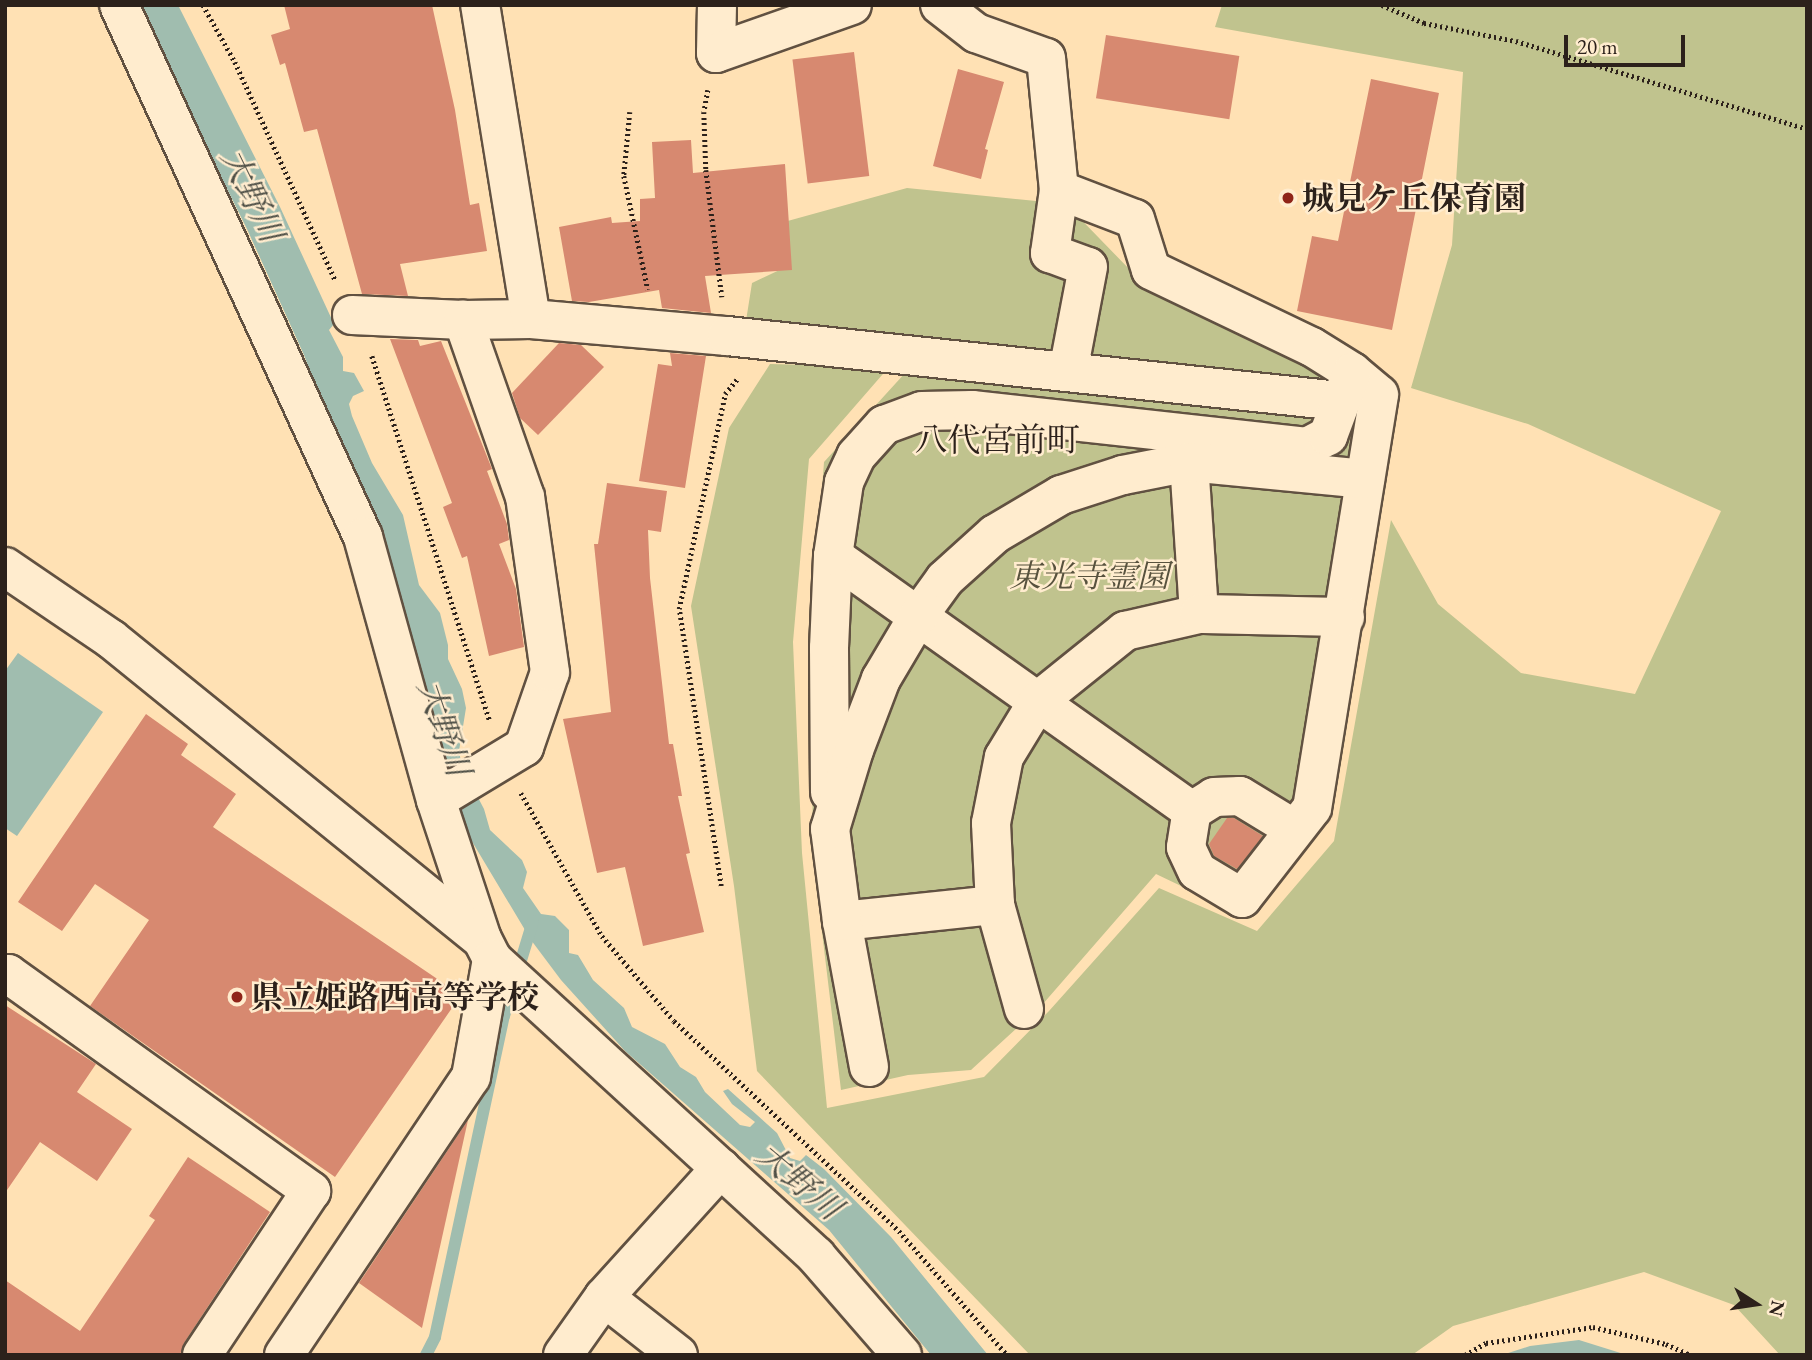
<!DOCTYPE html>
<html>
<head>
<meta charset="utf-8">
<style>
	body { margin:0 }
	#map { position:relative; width:1812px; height:1360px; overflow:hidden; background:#ffe1b4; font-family:"EB Garamond","Noto Serif JP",serif }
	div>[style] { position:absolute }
	.green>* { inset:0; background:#c0c38e }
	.water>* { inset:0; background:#a0bdaf }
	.stream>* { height:12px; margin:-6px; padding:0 6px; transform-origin:6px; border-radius:6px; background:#a0bdaf }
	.building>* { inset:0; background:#d78970; transform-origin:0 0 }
	.path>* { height:4.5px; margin-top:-2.25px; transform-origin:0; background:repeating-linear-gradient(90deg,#2c211b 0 2px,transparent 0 5.5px) }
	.roads { filter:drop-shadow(2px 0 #615141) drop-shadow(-2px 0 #615141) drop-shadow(0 2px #615141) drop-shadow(0 -2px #615141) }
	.minor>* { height:38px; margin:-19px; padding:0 19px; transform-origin:19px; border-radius:19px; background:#ffecce }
	.dots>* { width:19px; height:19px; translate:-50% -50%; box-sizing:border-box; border:4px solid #ffecce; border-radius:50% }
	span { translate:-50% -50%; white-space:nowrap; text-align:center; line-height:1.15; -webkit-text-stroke:5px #ffecce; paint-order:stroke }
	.poi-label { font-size:32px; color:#2c211b; font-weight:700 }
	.left { translate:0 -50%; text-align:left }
	.park-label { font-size:32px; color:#58523e; font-style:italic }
	.water-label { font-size:33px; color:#4f5047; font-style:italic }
	.neighbourhood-label { font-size:33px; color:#2c211b }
	.frame { position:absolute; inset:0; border:7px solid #2c211b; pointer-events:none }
	.north { position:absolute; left:1721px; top:1269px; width:70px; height:70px; -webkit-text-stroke:5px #ffecce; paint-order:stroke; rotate:102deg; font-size:19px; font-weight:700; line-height:28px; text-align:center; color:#2c211b }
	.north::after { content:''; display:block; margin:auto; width:24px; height:32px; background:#2c211b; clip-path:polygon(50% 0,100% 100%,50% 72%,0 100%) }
	.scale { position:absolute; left:1564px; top:35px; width:121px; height:32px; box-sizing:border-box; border:4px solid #2c211b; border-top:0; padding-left:9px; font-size:21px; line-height:24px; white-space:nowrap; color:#2c211b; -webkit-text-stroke:5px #ffecce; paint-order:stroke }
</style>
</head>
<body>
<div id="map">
	<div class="green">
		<i style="clip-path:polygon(1222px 5px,1807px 5px,1807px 1355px,1780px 1355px,1734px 1305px,1644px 1272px,1453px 1326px,1412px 1355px,1030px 1355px,757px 1071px,734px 886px,691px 606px,729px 428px,770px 364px,889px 367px,809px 459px,793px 642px,802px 853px,827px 1108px,984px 1077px,1049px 1011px,1159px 888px,1257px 931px,1334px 841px,1391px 520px,1438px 604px,1521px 673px,1635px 694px,1721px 511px,1528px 424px,1411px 388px,1452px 245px,1463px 72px,1215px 27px)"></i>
		<i style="clip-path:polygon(907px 188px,1066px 204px,1134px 274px,1391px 408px,1325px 815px,1250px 919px,1156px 874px,1042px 1005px,971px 1070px,908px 1075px,841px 1090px,813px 857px,811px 639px,824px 462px,916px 361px,742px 346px,752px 283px,788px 266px,784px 222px)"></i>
	</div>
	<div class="water">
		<i style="clip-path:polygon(135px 5px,178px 5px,280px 207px,334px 324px,329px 330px,343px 357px,343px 371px,354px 373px,364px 391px,353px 396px,349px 404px,352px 416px,372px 463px,403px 515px,419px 585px,440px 613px,448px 645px,448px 659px,462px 689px,466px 708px,459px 751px,462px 767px,484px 809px,490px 830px,522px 860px,527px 872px,523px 888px,541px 914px,555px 916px,569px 930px,569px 953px,578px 955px,593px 980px,624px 1008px,632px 1027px,665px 1044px,680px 1067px,696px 1077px,705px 1092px,740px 1125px,750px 1127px,755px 1122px,732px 1104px,723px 1091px,728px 1089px,777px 1133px,790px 1158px,800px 1161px,806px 1155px,824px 1169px,891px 1237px,988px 1355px,931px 1355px,829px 1230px,625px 1051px,561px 980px,531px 940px,452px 808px,391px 590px,304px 355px,247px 229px)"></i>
		<i style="clip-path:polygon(18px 653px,103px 712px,17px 836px,5px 828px,5px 671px)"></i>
		<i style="clip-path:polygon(1579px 1340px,1627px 1355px,1502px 1355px,1530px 1346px)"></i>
	</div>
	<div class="stream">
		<i style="left:426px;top:1355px;width:20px;rotate:-63deg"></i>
		<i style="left:435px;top:1337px;width:328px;rotate:-77.9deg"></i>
		<i style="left:504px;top:1016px;width:99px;rotate:-73deg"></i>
	</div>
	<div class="building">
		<i style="clip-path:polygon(284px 5px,432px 5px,455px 110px,470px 205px,479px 203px,487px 251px,400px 264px,408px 296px,362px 294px,317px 129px,304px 132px,285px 63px,280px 65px,271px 35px,290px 29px)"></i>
		<i style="left:1106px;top:35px;width:135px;height:64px;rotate:9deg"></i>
		<i style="left:854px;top:52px;width:125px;height:62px;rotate:83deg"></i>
		<i style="clip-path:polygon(958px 69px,1004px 82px,985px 149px,988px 150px,981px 179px,933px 166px)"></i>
		<i style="clip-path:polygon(1371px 79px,1439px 93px,1392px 330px,1297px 311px,1312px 236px,1338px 241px)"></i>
		<i style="clip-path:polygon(691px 140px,693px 173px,785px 164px,792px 270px,705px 276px,711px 313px,662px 308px,659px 290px,589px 302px,572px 301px,559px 227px,611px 217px,612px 223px,640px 221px,640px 199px,655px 198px,652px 142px)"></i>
		<i style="clip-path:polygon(390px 339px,418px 340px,420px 346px,441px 341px,492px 469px,487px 471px,507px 524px,509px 540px,499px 544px,516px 589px,524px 647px,489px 656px,467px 556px,462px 558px,443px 507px,452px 503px)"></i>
		<i style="clip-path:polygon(559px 343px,581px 345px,604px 367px,538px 435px,520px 418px,512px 393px)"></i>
		<i style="clip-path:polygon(670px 353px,706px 356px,685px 488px,639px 481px,658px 364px,672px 366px)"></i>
		<i style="clip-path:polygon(607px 483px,667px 491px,661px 532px,648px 530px,650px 578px,669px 744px,673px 744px,682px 796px,678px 796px,690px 853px,686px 854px,704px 932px,643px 946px,625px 867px,597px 873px,563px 719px,611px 712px,594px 544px,598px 544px)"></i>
		<i style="clip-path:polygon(146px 714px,188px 744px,181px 755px,236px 794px,213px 827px,461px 995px,335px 1177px,90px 1006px,149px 920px,95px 884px,62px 931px,18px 902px)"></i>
		<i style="clip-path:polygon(1227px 818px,1234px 818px,1263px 836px,1237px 869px,1214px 856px,1209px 844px)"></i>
		<i style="clip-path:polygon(5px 1005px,96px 1064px,77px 1092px,132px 1129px,97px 1181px,40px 1142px,5px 1193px)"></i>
		<i style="clip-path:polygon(468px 1120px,422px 1328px,359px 1283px)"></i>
		<i style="clip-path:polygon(188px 1157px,270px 1212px,184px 1343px,180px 1355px,5px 1355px,5px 1280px,80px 1331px,155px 1220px,149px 1216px)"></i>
	</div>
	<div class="path">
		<i style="left:203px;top:5px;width:65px;rotate:60.7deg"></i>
		<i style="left:235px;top:62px;width:239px;rotate:65.3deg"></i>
		<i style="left:1382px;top:5px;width:46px;rotate:23.2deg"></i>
		<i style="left:1424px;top:23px;width:94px;rotate:11.1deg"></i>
		<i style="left:1516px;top:41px;width:304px;rotate:16.8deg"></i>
		<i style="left:708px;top:90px;width:22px;rotate:100deg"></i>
		<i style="left:704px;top:112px;width:58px;rotate:88deg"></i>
		<i style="left:706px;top:170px;width:128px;rotate:82.8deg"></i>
		<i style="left:630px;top:112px;width:64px;rotate:95.4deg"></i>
		<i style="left:624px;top:176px;width:116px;rotate:78.1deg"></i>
		<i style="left:372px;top:356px;width:384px;rotate:72.1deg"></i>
		<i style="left:521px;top:793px;width:164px;rotate:60.5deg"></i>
		<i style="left:602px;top:936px;width:111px;rotate:49.7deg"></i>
		<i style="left:674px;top:1021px;width:308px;rotate:43deg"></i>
		<i style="left:899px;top:1231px;width:164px;rotate:48.9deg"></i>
		<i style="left:721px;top:886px;width:280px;rotate:-98.6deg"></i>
		<i style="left:679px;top:609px;width:220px;rotate:-77.9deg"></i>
		<i style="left:725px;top:394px;width:21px;rotate:-51deg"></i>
		<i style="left:1465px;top:1355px;width:24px;rotate:-30deg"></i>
		<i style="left:1486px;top:1343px;width:108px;rotate:-8.5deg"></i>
		<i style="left:1593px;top:1327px;width:75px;rotate:13.1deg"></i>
		<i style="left:1666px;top:1344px;width:27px;rotate:24deg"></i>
	</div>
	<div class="roads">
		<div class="minor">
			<i style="left:119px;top:5px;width:585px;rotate:65.36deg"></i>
			<i style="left:363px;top:537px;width:273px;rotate:74.5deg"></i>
			<i style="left:436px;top:800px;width:146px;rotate:71.7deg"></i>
			<i style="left:482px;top:939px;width:22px;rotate:63deg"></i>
			<i style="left:492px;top:959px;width:440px;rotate:42.5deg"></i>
			<i style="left:816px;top:1256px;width:131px;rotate:49deg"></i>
			<i style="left:717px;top:5px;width:48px;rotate:91.2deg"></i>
			<i style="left:716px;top:53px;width:144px;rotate:-19.4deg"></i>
			<i style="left:940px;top:5px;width:46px;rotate:37.9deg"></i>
			<i style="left:976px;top:33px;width:74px;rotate:19.7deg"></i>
			<i style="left:1046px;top:58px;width:133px;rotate:84.4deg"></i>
			<i style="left:1059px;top:190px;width:81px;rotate:20.9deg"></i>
			<i style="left:1135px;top:219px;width:53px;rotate:72.6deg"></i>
			<i style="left:1151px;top:270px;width:178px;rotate:25.6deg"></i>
			<i style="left:1312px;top:347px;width:47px;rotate:32deg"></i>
			<i style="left:1352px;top:372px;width:35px;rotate:40deg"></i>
			<i style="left:1379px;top:395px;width:418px;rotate:99.2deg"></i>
			<i style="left:1312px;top:808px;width:114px;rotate:127.9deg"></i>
			<i style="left:1242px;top:898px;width:52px;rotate:-149deg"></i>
			<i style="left:1197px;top:871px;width:26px;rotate:-115deg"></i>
			<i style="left:1186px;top:847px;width:36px;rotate:-81deg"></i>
			<i style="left:1192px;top:811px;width:26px;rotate:-32deg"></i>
			<i style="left:1214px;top:797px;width:26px;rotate:-2deg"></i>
			<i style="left:1240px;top:796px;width:63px;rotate:31.4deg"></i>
			<i style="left:1059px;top:190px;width:64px;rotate:98.1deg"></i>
			<i style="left:1050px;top:253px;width:40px;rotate:20.2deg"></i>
			<i style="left:1088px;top:267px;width:107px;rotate:100.8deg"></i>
			<i style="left:352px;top:315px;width:111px;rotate:2.6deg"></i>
			<i style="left:531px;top:319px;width:197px;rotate:5deg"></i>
			<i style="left:727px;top:336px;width:615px;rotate:6.06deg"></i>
			<i style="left:1189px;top:462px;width:152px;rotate:86.2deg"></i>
			<i style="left:833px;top:556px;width:440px;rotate:35.4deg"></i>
			<i style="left:5px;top:567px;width:128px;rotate:34.2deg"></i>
			<i style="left:111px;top:639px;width:477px;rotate:39deg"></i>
			<i style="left:830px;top:792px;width:144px;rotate:-90.4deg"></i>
			<i style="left:829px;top:648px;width:92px;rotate:-87.5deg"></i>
			<i style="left:833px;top:556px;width:75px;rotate:-81.5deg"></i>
			<i style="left:844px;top:482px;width:29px;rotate:-65deg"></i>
			<i style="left:856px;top:456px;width:42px;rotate:-47.9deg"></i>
			<i style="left:884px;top:425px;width:40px;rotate:-20.2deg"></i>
			<i style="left:922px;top:411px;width:50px;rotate:-1.1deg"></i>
			<i style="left:972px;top:410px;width:337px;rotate:6.3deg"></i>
			<i style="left:1307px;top:447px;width:24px;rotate:-28deg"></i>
			<i style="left:1328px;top:436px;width:68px;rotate:-69.4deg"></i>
			<i style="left:436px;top:800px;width:103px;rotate:-31.1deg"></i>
			<i style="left:524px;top:747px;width:79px;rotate:-70.9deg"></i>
			<i style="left:550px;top:672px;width:177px;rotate:-98.1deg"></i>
			<i style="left:525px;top:497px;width:188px;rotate:-109.3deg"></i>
			<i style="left:463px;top:320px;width:68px;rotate:-0.8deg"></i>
			<i style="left:531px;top:319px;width:318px;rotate:-99.2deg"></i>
			<i style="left:842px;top:921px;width:154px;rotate:-6deg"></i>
			<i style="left:5px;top:978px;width:5px;rotate:-53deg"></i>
			<i style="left:8px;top:974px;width:373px;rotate:35.6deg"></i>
			<i style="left:311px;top:1191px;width:197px;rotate:123.6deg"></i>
			<i style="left:1024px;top:1009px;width:108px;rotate:-105.6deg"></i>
			<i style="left:995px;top:905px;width:82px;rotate:-92.8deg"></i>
			<i style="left:991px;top:823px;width:67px;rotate:-78.9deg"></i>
			<i style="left:1004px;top:757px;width:66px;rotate:-58.7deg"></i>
			<i style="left:1038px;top:701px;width:112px;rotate:-38.8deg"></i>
			<i style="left:1125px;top:631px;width:76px;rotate:-12.9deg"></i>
			<i style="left:1199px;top:614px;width:146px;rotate:1.2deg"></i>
			<i style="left:869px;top:1067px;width:148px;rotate:-100.5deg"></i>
			<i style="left:842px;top:921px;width:93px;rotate:-97.4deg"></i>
			<i style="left:830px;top:829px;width:83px;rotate:-73.1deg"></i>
			<i style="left:854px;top:750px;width:76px;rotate:-69.2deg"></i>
			<i style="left:881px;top:679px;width:74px;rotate:-59.3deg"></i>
			<i style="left:919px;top:615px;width:44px;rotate:-54.2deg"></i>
			<i style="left:945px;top:579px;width:67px;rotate:-42deg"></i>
			<i style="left:995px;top:534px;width:77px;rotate:-30.6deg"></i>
			<i style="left:1061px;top:495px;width:65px;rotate:-17.9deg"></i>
			<i style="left:1123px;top:475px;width:67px;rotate:-11.1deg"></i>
			<i style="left:1189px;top:462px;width:177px;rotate:5.5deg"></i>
			<i style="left:604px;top:1297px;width:94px;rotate:38.1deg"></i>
			<i style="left:284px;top:1355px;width:335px;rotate:-56.1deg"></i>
			<i style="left:471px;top:1077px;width:120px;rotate:-79.9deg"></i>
			<i style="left:563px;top:1355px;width:71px;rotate:-54.7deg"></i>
			<i style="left:604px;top:1297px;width:174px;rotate:-47.8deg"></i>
		</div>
	</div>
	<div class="dots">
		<i style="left:1288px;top:198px;background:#8f2418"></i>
		<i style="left:237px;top:997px;background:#8f2418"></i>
	</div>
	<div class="poi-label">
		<span class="left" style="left:1302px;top:198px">城見ケ丘保育園</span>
		<span class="left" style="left:251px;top:997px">県立姫路西高等学校</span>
	</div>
	<div class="park-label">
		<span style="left:1089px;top:576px">東光寺霊園</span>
	</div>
	<div class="water-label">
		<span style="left:252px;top:195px;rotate:64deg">大野川</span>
		<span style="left:444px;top:728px;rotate:71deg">大野川</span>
		<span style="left:799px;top:1181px;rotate:40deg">大野川</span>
	</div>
	<div class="neighbourhood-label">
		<span style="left:997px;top:440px">八代宮前町</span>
	</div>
	<div class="frame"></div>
	<div class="north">N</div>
	<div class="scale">20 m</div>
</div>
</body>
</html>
